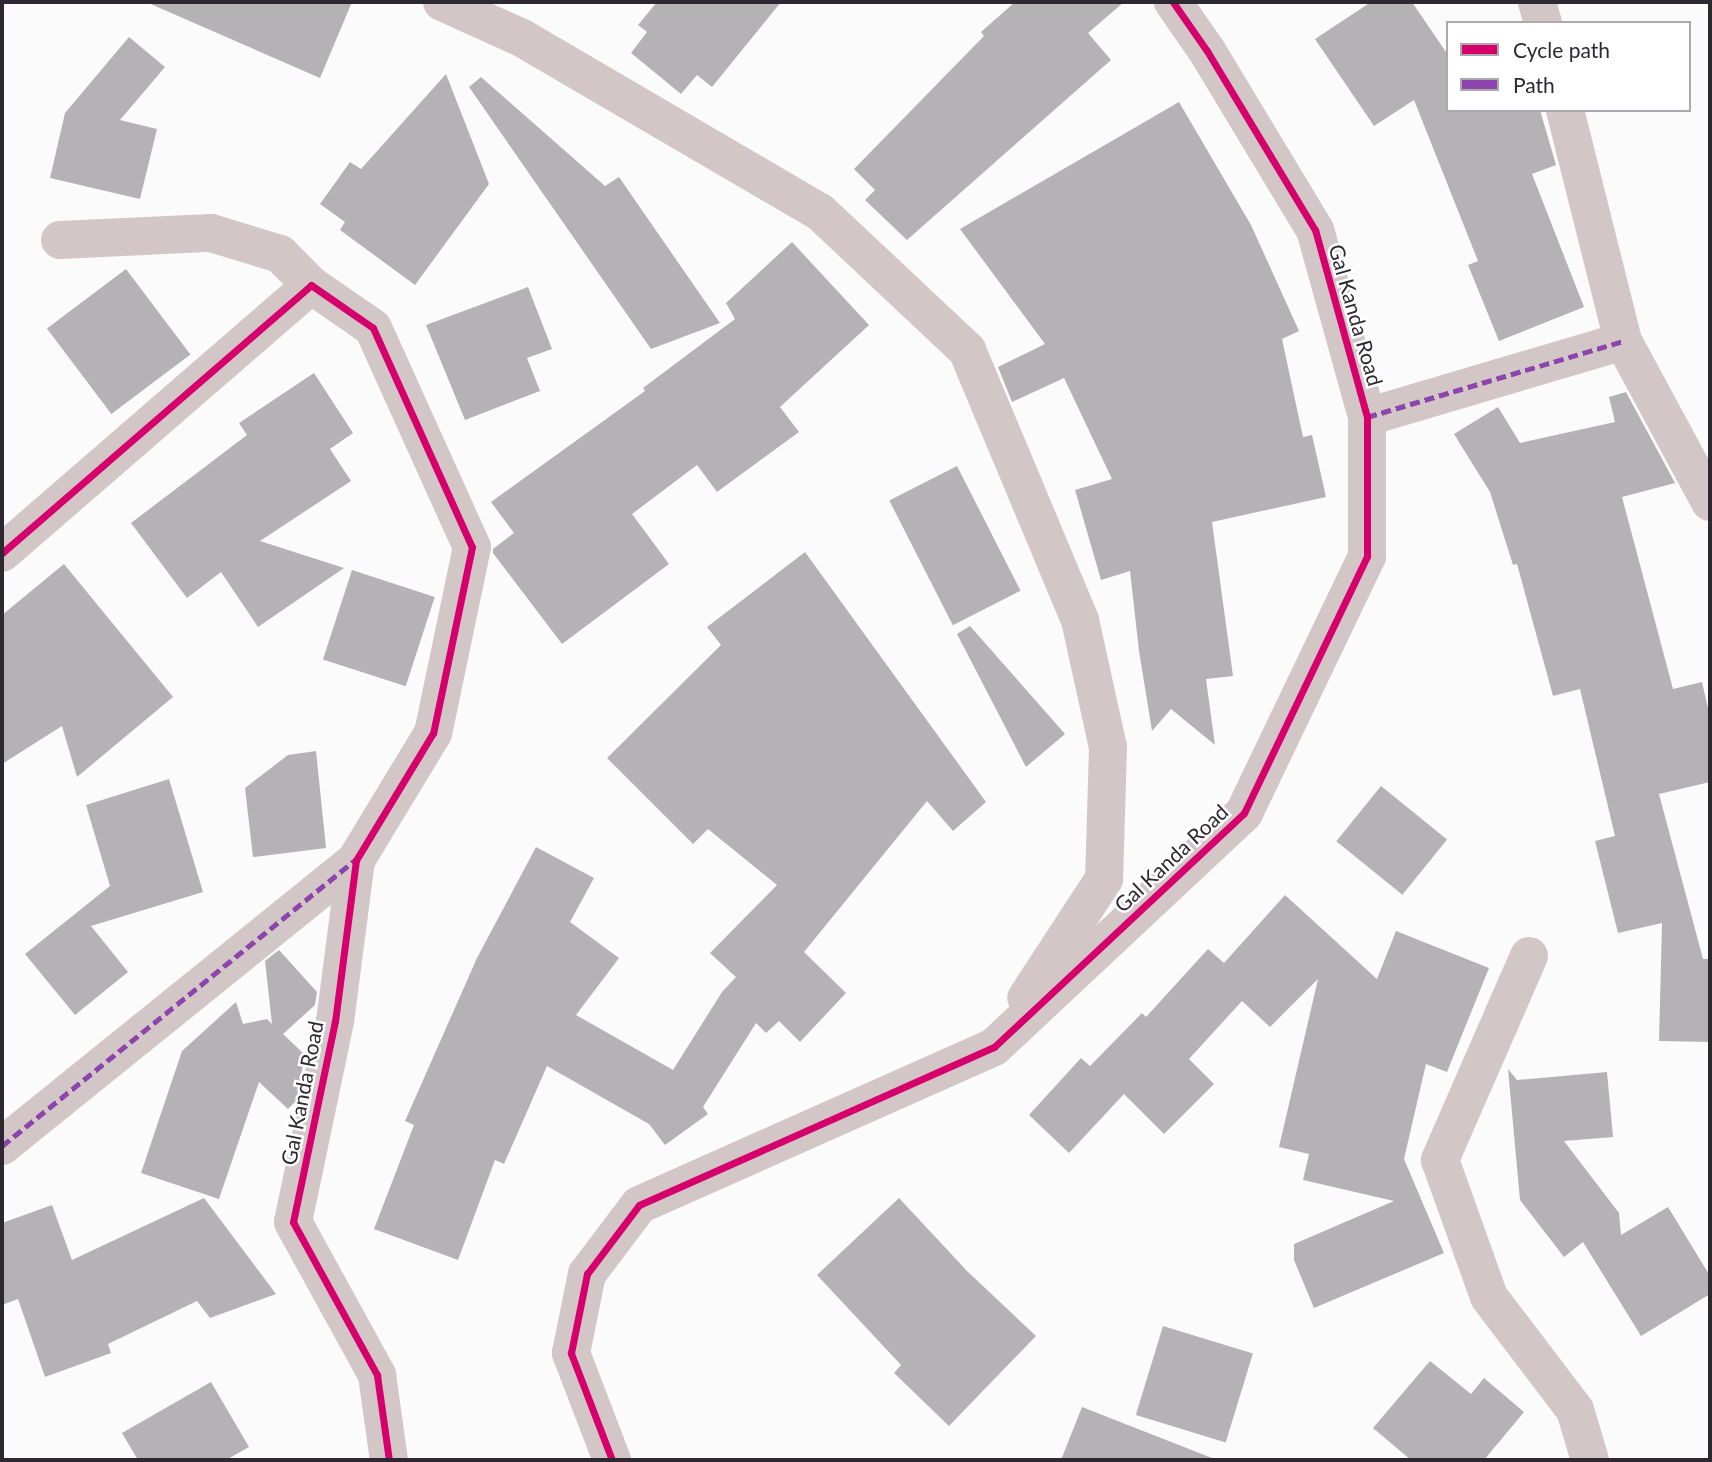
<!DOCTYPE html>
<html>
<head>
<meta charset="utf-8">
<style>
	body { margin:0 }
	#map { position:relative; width:1712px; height:1462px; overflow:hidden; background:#fbfbfb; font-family:Lato,sans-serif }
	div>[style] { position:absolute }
	.building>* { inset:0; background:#b5b2b6; transform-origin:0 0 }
	.minor>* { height:38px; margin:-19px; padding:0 19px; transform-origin:19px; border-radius:19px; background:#d3c6c7 }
	.quiet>* { height:5px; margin-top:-2.5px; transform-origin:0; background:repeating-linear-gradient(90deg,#8e44ad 0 10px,transparent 0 15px) }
	.cycleway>* { height:7px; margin:-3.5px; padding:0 3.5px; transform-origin:3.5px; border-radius:3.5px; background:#d6006c }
	span { translate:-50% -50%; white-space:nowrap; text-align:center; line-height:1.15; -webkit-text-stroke:5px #fff; paint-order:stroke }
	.street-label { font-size:21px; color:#2e2832 }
	.frame { position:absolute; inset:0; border:4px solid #2e2832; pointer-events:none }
	.legend { position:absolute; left:1446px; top:21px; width:245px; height:91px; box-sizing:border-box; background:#fff; border:2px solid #aba9ad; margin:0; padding:9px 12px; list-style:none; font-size:21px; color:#2e2832 }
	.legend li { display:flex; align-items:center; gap:14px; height:35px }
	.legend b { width:35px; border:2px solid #aba9ad }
</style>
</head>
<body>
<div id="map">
	<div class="building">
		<i style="clip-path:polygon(146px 2px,352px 2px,320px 78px)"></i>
		<i style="clip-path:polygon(657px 2px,781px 2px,712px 87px,697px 75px,681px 94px,631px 53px,647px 32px,638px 25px)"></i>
		<i style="clip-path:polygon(1015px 2px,1124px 2px,1088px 33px,1111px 60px,907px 240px,865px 200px,875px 190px,854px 169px,984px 36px,981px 32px)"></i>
		<i style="clip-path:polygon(1371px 2px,1412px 2px,1448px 55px,1448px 110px,1540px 110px,1556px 165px,1532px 174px,1584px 307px,1499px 341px,1468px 265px,1478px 261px,1414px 100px,1374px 126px,1315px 39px)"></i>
		<i style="clip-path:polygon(129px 37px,165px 67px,120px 120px,157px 129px,140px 199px,50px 178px,65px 113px)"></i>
		<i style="clip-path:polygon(446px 74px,489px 184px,415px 285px,340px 230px,345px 222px,320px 204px,350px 162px,361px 169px)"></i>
		<i style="clip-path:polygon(481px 77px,605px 186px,619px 177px,720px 323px,651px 349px,469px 87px)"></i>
		<i style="clip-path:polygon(1179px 102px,1251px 225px,1299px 331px,1282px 339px,1303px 437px,1312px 435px,1326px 497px,1212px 522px,1233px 676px,1206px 679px,1215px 745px,1171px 709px,1152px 731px,1139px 651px,1130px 571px,1101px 580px,1075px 490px,1112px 479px,1064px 378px,1012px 402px,998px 367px,1045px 344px,960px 229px)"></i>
		<i style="clip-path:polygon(792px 242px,869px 325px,780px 407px,799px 432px,717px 492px,697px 465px,632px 514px,669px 564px,562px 644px,493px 553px,493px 549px,514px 533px,491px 502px,645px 391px,643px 388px,735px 319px,726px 303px)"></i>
		<i style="left:126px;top:269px;width:107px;height:99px;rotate:53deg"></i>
		<i style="clip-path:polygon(528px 287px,552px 349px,527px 358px,540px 391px,465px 420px,426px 325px)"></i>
		<i style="clip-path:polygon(314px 373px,353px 433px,330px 449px,351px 481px,260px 541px,344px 568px,258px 627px,221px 572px,187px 598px,131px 523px,247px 435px,239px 423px)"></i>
		<i style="clip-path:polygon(1626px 392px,1675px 483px,1622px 497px,1673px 689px,1702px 682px,1710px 717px,1710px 782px,1659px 794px,1703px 959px,1710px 959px,1710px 1042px,1659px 1041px,1662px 923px,1618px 933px,1595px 841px,1615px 836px,1580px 689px,1553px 696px,1517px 564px,1513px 565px,1490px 492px,1454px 434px,1498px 407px,1520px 443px,1615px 422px,1609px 397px)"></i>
		<i style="left:957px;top:466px;width:140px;height:76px;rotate:63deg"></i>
		<i style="clip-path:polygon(805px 552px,986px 802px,953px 831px,927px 801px,804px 952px,846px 993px,800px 1042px,779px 1021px,766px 1033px,756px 1023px,703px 1107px,708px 1114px,665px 1145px,649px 1124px,547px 1066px,504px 1164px,495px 1160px,458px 1260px,374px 1229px,414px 1125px,405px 1121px,477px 958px,536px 847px,594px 878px,570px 922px,619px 958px,576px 1015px,673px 1070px,722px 992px,736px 977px,710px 953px,777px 885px,708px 829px,693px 844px,607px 758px,721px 645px,707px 627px)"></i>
		<i style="clip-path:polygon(64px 564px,173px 697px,77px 777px,62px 726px,2px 764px,2px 615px)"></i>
		<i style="left:352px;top:570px;width:87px;height:94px;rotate:18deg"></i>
		<i style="clip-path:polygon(970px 626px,1065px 734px,1026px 767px,957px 634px)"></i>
		<i style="clip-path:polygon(316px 751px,326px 848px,253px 857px,245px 788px,288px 755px)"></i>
		<i style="clip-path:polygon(169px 779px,203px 892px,91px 926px,128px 972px,75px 1015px,25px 954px,110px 886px,86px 805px)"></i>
		<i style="left:1381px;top:786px;width:85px;height:71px;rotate:39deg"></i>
		<i style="clip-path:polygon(1285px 895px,1377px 979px,1396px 931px,1489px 968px,1447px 1072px,1426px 1064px,1404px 1159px,1444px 1253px,1314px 1308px,1294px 1260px,1294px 1244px,1394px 1201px,1303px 1180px,1309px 1154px,1279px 1147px,1318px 979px,1270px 1027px,1242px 1001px,1189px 1059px,1214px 1084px,1164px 1134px,1124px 1094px,1069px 1153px,1029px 1115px,1081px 1058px,1090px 1066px,1142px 1013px,1146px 1017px,1208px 949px,1224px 963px)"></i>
		<i style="clip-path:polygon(279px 950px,317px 992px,315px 1005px,283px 1034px,305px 1055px,296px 1101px,288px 1109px,259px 1082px,219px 1199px,141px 1173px,182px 1051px,236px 1002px,243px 1024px,267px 1019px,272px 1024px,265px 961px)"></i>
		<i style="clip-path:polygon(1508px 1069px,1517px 1080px,1607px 1072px,1613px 1137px,1564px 1141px,1619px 1213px,1621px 1235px,1668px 1207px,1710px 1276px,1710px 1294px,1641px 1336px,1583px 1242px,1564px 1257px,1520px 1200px)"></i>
		<i style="clip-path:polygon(204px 1198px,276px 1294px,210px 1318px,197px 1301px,108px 1344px,111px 1353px,45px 1377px,18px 1299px,2px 1305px,2px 1223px,52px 1205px,72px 1260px)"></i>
		<i style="clip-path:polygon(899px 1198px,967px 1271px,1036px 1336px,949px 1426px,894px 1373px,901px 1365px,817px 1275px)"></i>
		<i style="left:1163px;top:1326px;width:94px;height:93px;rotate:17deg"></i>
		<i style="clip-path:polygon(1430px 1361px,1471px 1394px,1484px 1378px,1524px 1412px,1484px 1460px,1411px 1460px,1373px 1428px)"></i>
		<i style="clip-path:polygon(211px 1382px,249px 1447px,226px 1460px,138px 1460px,122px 1433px)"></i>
		<i style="clip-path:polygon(1082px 1407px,1212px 1458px,1211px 1460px,1061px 1460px)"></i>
	</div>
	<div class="minor">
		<i style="left:442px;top:2px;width:88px;rotate:24.2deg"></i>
		<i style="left:522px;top:38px;width:345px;rotate:30.3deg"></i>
		<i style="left:820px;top:212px;width:202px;rotate:43.2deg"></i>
		<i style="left:967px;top:350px;width:293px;rotate:67.3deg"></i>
		<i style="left:1080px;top:620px;width:130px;rotate:77.6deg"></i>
		<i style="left:1108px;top:747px;width:132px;rotate:91.7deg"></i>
		<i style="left:1104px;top:879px;width:142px;rotate:123.2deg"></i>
		<i style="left:1537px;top:2px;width:22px;rotate:74deg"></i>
		<i style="left:1565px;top:110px;width:238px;rotate:75.9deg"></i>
		<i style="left:1623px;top:341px;width:183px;rotate:61.6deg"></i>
		<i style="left:60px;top:240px;width:151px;rotate:-2.7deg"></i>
		<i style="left:211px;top:233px;width:72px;rotate:16.9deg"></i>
		<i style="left:280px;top:254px;width:44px;rotate:45deg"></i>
		<i style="left:1367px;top:417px;width:267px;rotate:-16.5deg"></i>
		<i style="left:2px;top:553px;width:409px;rotate:-40.9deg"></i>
		<i style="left:311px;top:285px;width:75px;rotate:34.7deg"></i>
		<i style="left:373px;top:328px;width:240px;rotate:65.7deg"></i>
		<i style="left:472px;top:547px;width:190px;rotate:101.8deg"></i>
		<i style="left:433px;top:733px;width:149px;rotate:121.2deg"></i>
		<i style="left:356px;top:860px;width:162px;rotate:97.4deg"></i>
		<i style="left:335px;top:1021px;width:205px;rotate:101.8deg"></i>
		<i style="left:293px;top:1222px;width:175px;rotate:61.2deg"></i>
		<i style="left:377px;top:1375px;width:86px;rotate:82deg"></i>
		<i style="left:1529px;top:956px;width:223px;rotate:113.6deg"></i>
		<i style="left:1440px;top:1160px;width:145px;rotate:70.3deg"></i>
		<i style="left:1489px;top:1297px;width:142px;rotate:52.7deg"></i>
		<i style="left:1575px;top:1410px;width:52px;rotate:73.3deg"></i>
		<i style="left:2px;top:1146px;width:455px;rotate:-38.9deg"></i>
		<i style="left:612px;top:1460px;width:115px;rotate:-111deg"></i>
		<i style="left:571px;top:1353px;width:81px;rotate:-78.6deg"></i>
		<i style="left:587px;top:1274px;width:86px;rotate:-53deg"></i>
		<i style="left:639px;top:1205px;width:389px;rotate:-24deg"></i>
		<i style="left:994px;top:1047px;width:342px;rotate:-43.1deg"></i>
		<i style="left:1244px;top:813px;width:285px;rotate:-64.4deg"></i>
		<i style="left:1367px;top:556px;width:139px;rotate:-90deg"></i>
		<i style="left:1367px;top:417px;width:194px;rotate:-105.5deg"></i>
		<i style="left:1315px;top:230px;width:209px;rotate:-121.1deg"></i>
		<i style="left:1207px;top:51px;width:60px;rotate:-124.8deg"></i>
	</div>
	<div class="quiet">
		<i style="left:1367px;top:417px;width:267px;rotate:-16.5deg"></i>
		<i style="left:2px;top:1146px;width:454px;rotate:-39deg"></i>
	</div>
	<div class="cycleway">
		<i style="left:2px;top:553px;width:409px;rotate:-40.9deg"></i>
		<i style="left:311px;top:285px;width:75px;rotate:34.7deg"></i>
		<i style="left:373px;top:328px;width:240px;rotate:65.7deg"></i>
		<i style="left:472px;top:547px;width:190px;rotate:101.8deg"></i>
		<i style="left:433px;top:733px;width:149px;rotate:121.2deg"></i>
		<i style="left:356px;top:860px;width:162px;rotate:97.4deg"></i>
		<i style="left:335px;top:1021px;width:205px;rotate:101.8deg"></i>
		<i style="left:293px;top:1222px;width:175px;rotate:61.2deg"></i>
		<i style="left:377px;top:1375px;width:86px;rotate:82deg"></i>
		<i style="left:612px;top:1460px;width:115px;rotate:-111deg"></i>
		<i style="left:571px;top:1353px;width:81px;rotate:-78.6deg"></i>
		<i style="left:587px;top:1274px;width:86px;rotate:-53deg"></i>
		<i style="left:639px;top:1205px;width:389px;rotate:-24deg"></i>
		<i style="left:994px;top:1047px;width:342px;rotate:-43.1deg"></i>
		<i style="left:1244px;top:813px;width:285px;rotate:-64.4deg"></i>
		<i style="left:1367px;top:556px;width:139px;rotate:-90deg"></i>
		<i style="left:1367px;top:417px;width:194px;rotate:-105.5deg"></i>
		<i style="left:1315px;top:230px;width:209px;rotate:-121.1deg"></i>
		<i style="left:1207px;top:51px;width:60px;rotate:-124.8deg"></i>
	</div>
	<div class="street-label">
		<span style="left:1356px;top:315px;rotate:74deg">Gal Kanda Road</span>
		<span style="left:1171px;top:858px;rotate:-43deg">Gal Kanda Road</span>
		<span style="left:302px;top:1093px;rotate:-79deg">Gal Kanda Road</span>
	</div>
	<div class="frame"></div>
	<ul class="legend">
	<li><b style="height:9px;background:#d6006c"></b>Cycle path</li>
	<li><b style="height:9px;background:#8e44ad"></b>Path</li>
	</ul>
</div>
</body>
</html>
